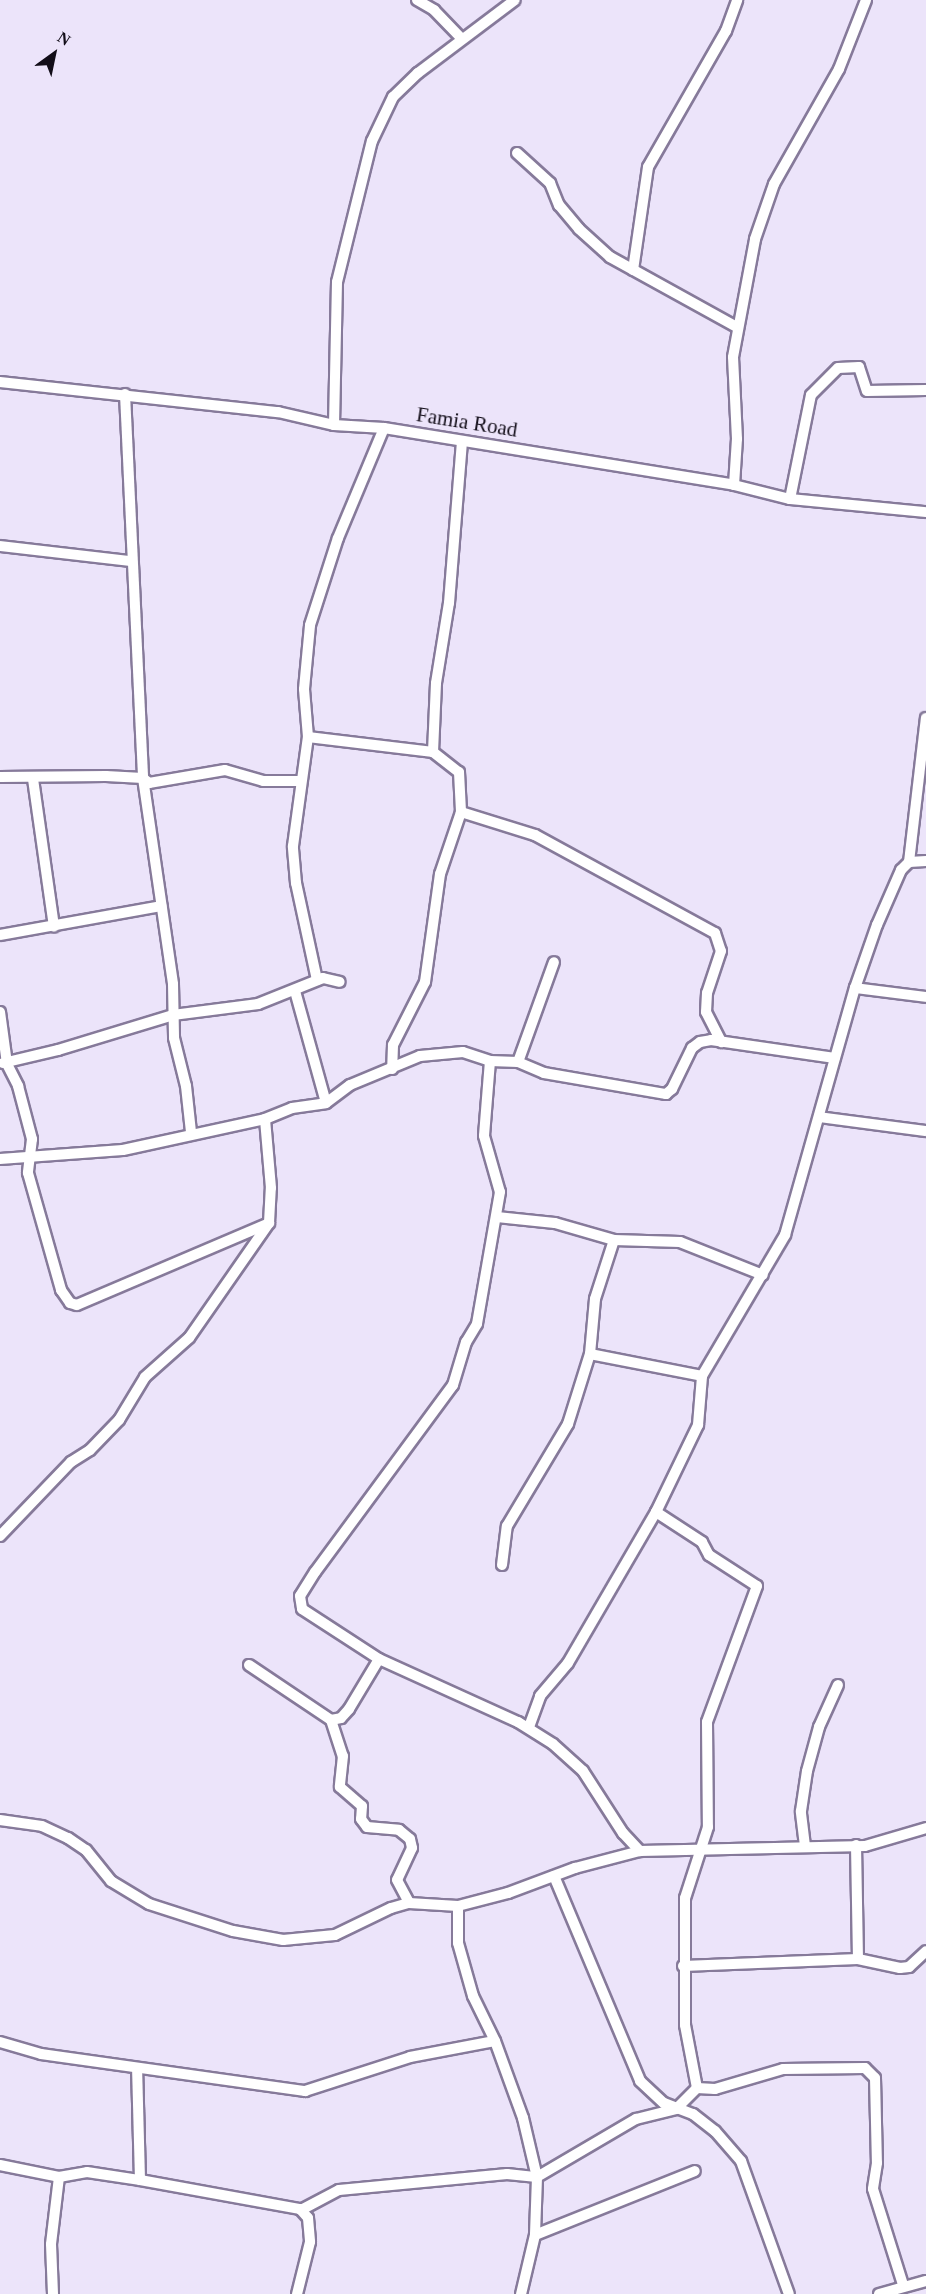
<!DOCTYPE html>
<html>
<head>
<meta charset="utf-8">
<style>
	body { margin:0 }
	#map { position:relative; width:926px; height:2294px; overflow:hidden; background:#ece4fa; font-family:Georgia,serif }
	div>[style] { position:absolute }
	.roads { filter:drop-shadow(2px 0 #867a9a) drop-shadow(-2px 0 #867a9a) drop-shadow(0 2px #867a9a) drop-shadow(0 -2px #867a9a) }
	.minor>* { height:10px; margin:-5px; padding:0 5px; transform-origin:5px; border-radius:5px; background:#fff }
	span { translate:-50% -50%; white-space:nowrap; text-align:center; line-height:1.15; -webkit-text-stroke:6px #ece4fa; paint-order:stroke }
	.street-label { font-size:21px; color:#120d18 }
	.north { position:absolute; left:24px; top:24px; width:60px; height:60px; -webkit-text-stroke:4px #ece4fa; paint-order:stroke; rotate:33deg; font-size:16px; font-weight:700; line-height:24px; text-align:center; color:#120d18 }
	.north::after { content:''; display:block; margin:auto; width:21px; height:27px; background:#120d18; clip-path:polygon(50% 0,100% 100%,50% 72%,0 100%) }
</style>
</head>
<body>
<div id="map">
	<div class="roads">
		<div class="minor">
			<i style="left:417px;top:0;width:20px;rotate:30deg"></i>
			<i style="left:434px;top:10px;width:37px;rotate:46deg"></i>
			<i style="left:517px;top:153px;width:45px;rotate:42.3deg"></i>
			<i style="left:550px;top:183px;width:24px;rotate:68deg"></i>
			<i style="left:559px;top:205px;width:31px;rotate:50deg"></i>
			<i style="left:579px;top:229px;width:42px;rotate:42.1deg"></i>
			<i style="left:610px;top:257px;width:145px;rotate:28.9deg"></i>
			<i style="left:633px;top:270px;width:104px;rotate:-81.7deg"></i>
			<i style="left:648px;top:167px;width:157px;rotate:-60.2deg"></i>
			<i style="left:726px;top:31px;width:33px;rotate:-70deg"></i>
			<i style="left:0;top:382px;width:280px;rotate:6.2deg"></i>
			<i style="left:278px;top:412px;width:57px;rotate:13.1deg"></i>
			<i style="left:334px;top:425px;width:50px;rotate:3.4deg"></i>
			<i style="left:384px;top:428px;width:355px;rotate:9.2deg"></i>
			<i style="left:734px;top:485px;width:58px;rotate:14deg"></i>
			<i style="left:790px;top:499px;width:137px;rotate:5.5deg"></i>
			<i style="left:125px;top:394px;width:384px;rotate:87.3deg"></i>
			<i style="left:143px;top:778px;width:208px;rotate:81.7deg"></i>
			<i style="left:173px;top:984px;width:54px;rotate:88.9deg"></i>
			<i style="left:174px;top:1038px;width:49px;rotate:76deg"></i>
			<i style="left:186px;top:1086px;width:46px;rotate:83.8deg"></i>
			<i style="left:334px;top:425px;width:143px;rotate:-88.8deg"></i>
			<i style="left:337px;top:282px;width:145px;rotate:-76.1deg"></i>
			<i style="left:372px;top:141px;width:49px;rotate:-64.5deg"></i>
			<i style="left:393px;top:97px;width:35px;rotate:-44deg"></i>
			<i style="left:418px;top:73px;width:121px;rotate:-37deg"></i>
			<i style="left:734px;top:485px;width:46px;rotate:-86.3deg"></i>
			<i style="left:737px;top:439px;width:82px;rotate:-92.8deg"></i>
			<i style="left:733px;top:357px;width:120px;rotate:-79.4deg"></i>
			<i style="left:755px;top:239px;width:58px;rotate:-70.9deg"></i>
			<i style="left:774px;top:184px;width:132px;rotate:-60.5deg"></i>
			<i style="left:839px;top:69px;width:74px;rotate:-68.6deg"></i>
			<i style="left:790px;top:499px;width:106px;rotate:-78.6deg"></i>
			<i style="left:811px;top:395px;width:38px;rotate:-45deg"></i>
			<i style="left:838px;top:368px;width:21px;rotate:-3deg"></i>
			<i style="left:859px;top:367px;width:25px;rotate:72deg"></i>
			<i style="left:867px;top:391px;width:59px;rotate:-1deg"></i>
			<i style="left:0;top:546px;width:131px;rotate:6.6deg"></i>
			<i style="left:308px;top:737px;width:126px;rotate:6.8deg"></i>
			<i style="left:433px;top:752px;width:33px;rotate:38deg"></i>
			<i style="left:459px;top:772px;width:40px;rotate:87.1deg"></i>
			<i style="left:461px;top:812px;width:65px;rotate:108.7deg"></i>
			<i style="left:440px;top:874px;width:109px;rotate:97.9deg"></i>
			<i style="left:425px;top:982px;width:71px;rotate:116.9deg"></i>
			<i style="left:393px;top:1045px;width:24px;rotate:92deg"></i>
			<i style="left:433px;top:752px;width:69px;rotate:-87.5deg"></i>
			<i style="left:436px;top:683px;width:81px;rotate:-80.8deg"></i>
			<i style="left:449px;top:603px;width:162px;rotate:-85.4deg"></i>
			<i style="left:0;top:777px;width:106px;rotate:-0.5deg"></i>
			<i style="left:106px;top:776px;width:37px;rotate:3deg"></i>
			<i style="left:143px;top:778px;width:8px;rotate:40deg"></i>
			<i style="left:149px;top:783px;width:77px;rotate:-9.7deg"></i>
			<i style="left:225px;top:770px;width:40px;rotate:16deg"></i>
			<i style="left:263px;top:781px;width:37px"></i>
			<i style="left:33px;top:779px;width:149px;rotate:81.9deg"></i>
			<i style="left:461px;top:812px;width:77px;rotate:17.3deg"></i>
			<i style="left:535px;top:835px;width:205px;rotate:28.6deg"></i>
			<i style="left:715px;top:933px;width:19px;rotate:72deg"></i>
			<i style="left:721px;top:951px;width:44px;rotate:108.4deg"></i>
			<i style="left:707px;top:993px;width:19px;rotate:93deg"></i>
			<i style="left:706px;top:1012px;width:34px;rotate:63deg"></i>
			<i style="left:909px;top:862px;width:145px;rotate:-83.3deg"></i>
			<i style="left:0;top:935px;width:164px;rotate:-10.2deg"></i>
			<i style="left:317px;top:980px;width:99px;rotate:-102.2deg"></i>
			<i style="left:296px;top:883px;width:37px;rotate:-95deg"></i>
			<i style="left:293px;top:846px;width:110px;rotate:-82.2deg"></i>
			<i style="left:308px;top:737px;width:48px;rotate:-94.8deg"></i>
			<i style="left:304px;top:689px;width:64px;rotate:-84.6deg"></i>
			<i style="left:310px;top:625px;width:91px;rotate:-72.2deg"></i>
			<i style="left:338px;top:538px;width:119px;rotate:-67.3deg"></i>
			<i style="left:855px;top:988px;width:72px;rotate:7.2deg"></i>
			<i style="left:295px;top:991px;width:116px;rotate:74.5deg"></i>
			<i style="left:0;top:1012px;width:52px;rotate:82.3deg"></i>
			<i style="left:7px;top:1064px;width:25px;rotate:63deg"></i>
			<i style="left:18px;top:1086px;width:55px;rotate:75.2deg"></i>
			<i style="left:32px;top:1139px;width:34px;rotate:97deg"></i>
			<i style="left:28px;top:1173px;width:122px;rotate:74.2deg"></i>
			<i style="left:61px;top:1290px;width:16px;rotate:55deg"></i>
			<i style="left:70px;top:1303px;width:7px;rotate:16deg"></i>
			<i style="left:77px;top:1305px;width:209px;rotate:-23.1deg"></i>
			<i style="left:490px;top:1061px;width:75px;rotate:94.6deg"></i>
			<i style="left:484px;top:1136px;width:58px;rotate:74.1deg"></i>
			<i style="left:500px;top:1192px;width:134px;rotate:99.9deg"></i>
			<i style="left:477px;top:1324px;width:21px;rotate:121deg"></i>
			<i style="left:466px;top:1342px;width:45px;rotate:106.8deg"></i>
			<i style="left:453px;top:1385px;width:232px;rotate:126.4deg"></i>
			<i style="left:315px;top:1572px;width:28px;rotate:122deg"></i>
			<i style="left:300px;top:1596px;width:13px;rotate:81deg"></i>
			<i style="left:302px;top:1609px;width:92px;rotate:33deg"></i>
			<i style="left:379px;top:1659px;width:153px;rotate:24.4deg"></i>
			<i style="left:518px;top:1722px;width:41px;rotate:32.2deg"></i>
			<i style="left:553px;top:1744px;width:40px;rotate:42deg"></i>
			<i style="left:583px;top:1771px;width:74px;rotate:57.2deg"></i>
			<i style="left:623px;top:1833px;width:25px;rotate:47deg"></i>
			<i style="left:518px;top:1062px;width:106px;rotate:-70.2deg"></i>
			<i style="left:3px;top:1063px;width:57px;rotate:-13.3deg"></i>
			<i style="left:58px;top:1050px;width:120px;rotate:-16.9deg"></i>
			<i style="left:173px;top:1015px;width:86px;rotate:-7.4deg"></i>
			<i style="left:258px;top:1004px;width:70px;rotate:-21.8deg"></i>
			<i style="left:323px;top:978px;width:17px;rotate:13deg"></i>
			<i style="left:819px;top:1117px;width:108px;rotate:7.5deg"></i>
			<i style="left:0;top:1159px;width:123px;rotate:-4.2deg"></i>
			<i style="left:123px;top:1150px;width:145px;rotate:-12.3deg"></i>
			<i style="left:265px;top:1119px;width:29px;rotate:-22deg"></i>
			<i style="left:292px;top:1108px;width:34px;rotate:-8deg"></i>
			<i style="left:326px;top:1103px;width:30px;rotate:-37deg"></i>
			<i style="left:350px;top:1085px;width:76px;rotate:-22.5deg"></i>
			<i style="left:420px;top:1056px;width:43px;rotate:-5.3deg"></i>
			<i style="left:463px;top:1052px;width:28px;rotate:18deg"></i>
			<i style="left:490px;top:1061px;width:28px;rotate:2deg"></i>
			<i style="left:518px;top:1062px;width:28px;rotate:23deg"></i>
			<i style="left:544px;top:1073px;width:124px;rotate:9.8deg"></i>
			<i style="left:666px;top:1094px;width:8px;rotate:-40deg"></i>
			<i style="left:672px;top:1089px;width:46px;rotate:-64deg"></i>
			<i style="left:692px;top:1048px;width:10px;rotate:-37deg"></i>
			<i style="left:700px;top:1042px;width:11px;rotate:-10deg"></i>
			<i style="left:711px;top:1040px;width:125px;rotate:8.3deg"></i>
			<i style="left:497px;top:1217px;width:58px;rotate:5.9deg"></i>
			<i style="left:555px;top:1223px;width:61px;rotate:16.1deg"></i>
			<i style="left:614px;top:1240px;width:66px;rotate:1.7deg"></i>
			<i style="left:680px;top:1242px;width:89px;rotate:21.7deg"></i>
			<i style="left:614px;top:1240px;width:62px;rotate:107.9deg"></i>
			<i style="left:595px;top:1299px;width:55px;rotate:95.2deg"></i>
			<i style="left:590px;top:1354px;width:114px;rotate:11.1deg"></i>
			<i style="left:656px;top:1512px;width:55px;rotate:33.1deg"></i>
			<i style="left:702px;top:1542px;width:15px;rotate:62deg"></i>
			<i style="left:709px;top:1555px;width:57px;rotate:32.9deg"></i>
			<i style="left:757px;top:1586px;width:145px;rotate:110.2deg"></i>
			<i style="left:707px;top:1722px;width:105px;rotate:89.5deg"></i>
			<i style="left:708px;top:1827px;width:75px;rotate:107.9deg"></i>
			<i style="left:685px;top:1898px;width:127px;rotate:90deg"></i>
			<i style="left:685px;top:2025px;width:64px;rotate:79.2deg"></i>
			<i style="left:0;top:1536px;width:103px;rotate:-46.2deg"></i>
			<i style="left:71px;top:1462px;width:22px;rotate:-32deg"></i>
			<i style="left:90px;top:1450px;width:42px;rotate:-46deg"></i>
			<i style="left:119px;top:1420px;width:50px;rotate:-58.8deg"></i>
			<i style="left:145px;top:1377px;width:59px;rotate:-41.6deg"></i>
			<i style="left:189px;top:1338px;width:140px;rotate:-55.2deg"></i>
			<i style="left:269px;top:1223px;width:35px;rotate:-87deg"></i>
			<i style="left:271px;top:1188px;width:69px;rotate:-95deg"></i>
			<i style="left:502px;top:1565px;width:39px;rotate:-83deg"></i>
			<i style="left:507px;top:1526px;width:119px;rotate:-59.1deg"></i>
			<i style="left:568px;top:1424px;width:73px;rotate:-72.6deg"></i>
			<i style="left:249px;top:1665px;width:99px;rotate:33.9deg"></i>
			<i style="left:331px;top:1720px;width:38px;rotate:72deg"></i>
			<i style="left:343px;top:1756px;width:31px;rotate:96deg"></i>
			<i style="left:340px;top:1787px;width:29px;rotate:41deg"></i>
			<i style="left:362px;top:1806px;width:13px;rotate:94deg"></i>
			<i style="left:361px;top:1819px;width:10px;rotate:53deg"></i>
			<i style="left:367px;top:1827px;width:32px;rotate:5deg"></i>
			<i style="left:399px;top:1830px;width:14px;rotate:39deg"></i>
			<i style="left:410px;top:1839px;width:9px;rotate:77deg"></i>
			<i style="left:412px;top:1848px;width:35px;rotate:115deg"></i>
			<i style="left:397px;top:1880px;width:26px;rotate:62deg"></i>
			<i style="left:331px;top:1720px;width:10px;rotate:-11deg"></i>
			<i style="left:341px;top:1718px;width:12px;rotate:-48deg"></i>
			<i style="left:349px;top:1709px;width:58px;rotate:-59deg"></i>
			<i style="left:529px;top:1727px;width:33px;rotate:-70deg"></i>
			<i style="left:540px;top:1696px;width:43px;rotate:-49.7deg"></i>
			<i style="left:568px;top:1663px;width:175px;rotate:-59.8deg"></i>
			<i style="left:656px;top:1512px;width:97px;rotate:-64.2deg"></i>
			<i style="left:698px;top:1425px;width:49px;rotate:-85.3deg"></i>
			<i style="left:702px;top:1376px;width:164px;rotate:-59.5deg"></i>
			<i style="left:785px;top:1235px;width:257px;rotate:-74.2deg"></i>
			<i style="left:855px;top:988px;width:67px;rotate:-70.8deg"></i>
			<i style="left:877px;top:925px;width:60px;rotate:-66.4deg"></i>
			<i style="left:901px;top:870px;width:11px;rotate:-45deg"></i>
			<i style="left:909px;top:862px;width:17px;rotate:-3deg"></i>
			<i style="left:0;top:1820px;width:42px;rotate:8.1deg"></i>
			<i style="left:42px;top:1826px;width:29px;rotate:25deg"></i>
			<i style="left:68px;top:1838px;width:22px;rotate:34deg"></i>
			<i style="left:86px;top:1850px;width:40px;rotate:51deg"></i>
			<i style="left:111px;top:1881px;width:44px;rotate:31.2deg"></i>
			<i style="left:149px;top:1904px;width:88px;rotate:17.8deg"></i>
			<i style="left:233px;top:1931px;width:51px;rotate:10.2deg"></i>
			<i style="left:283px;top:1940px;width:52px;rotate:-5.5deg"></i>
			<i style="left:335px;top:1935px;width:62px;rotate:-25.7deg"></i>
			<i style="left:391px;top:1908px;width:19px;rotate:-16deg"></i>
			<i style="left:409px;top:1903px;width:49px;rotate:3.5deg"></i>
			<i style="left:458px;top:1906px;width:52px;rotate:-14.6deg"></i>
			<i style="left:508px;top:1893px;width:72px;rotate:-20.5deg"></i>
			<i style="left:575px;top:1868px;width:67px;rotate:-14.7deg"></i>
			<i style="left:640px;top:1851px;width:225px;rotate:-1.3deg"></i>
			<i style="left:865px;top:1846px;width:64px;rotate:-16.4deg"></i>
			<i style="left:856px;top:1845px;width:114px;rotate:89deg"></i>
			<i style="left:805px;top:1846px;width:35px;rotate:-97deg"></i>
			<i style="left:801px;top:1811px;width:40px;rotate:-81.5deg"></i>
			<i style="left:807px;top:1771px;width:46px;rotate:-74.7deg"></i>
			<i style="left:819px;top:1727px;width:46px;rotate:-65.7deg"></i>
			<i style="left:554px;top:1876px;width:222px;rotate:67.2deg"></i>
			<i style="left:640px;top:2081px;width:33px;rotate:43deg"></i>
			<i style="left:664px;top:2103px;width:31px;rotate:21deg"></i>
			<i style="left:693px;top:2114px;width:28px;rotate:38deg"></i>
			<i style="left:715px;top:2131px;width:40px;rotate:49deg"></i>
			<i style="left:741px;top:2161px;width:141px;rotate:70.2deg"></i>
			<i style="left:458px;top:1906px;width:37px;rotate:90deg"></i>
			<i style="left:458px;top:1943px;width:55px;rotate:74.2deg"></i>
			<i style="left:473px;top:1996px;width:50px;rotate:63.9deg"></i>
			<i style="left:495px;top:2041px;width:82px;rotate:70deg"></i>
			<i style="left:523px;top:2118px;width:61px;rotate:76.7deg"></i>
			<i style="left:537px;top:2177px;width:58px;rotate:92deg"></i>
			<i style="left:535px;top:2235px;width:61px;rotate:103.3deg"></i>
			<i style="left:683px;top:1966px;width:175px;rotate:-2.3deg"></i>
			<i style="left:858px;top:1959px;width:43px;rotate:12.1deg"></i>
			<i style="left:900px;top:1968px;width:9px;rotate:-6deg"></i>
			<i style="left:909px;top:1967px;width:23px;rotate:-43deg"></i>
			<i style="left:0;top:2042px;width:43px;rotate:16.3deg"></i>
			<i style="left:41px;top:2054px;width:267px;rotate:8deg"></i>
			<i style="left:305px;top:2091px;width:110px;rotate:-17.9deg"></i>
			<i style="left:410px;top:2057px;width:86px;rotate:-10.7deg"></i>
			<i style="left:0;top:2165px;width:60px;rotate:11.5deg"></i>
			<i style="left:59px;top:2177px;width:28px;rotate:-10deg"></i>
			<i style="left:87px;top:2172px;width:54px;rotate:8.6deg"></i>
			<i style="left:140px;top:2180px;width:112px;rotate:-91.5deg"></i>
			<i style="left:140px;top:2180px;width:163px;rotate:10.3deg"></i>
			<i style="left:300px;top:2209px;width:12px;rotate:48deg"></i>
			<i style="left:308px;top:2218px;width:24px;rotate:85deg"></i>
			<i style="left:310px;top:2242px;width:54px;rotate:104deg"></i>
			<i style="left:301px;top:2210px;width:43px;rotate:-27.8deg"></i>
			<i style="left:339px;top:2190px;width:169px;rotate:-5.4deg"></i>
			<i style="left:507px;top:2174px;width:30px;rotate:6deg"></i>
			<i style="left:537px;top:2177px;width:115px;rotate:-30.4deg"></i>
			<i style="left:636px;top:2119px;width:41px;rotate:-14deg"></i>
			<i style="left:676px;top:2109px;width:30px;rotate:-45deg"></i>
			<i style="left:697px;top:2088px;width:18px;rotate:3deg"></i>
			<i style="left:715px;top:2089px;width:71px;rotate:-16.4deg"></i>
			<i style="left:783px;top:2069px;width:82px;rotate:-0.7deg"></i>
			<i style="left:865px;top:2068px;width:14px;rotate:45deg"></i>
			<i style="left:875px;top:2078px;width:85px;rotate:88.7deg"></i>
			<i style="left:877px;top:2163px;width:26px;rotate:99deg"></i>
			<i style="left:873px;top:2189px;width:101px;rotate:72.6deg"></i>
			<i style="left:535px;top:2235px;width:172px;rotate:-21.8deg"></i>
			<i style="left:53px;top:2294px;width:50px;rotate:-92.3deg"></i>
			<i style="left:51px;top:2244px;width:67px;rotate:-83.2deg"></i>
			<i style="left:879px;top:2294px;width:49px;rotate:-15.5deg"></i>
		</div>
	</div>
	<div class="street-label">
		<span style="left:467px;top:422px;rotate:9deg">Famia Road</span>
	</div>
	<div class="north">N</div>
</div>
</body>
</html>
